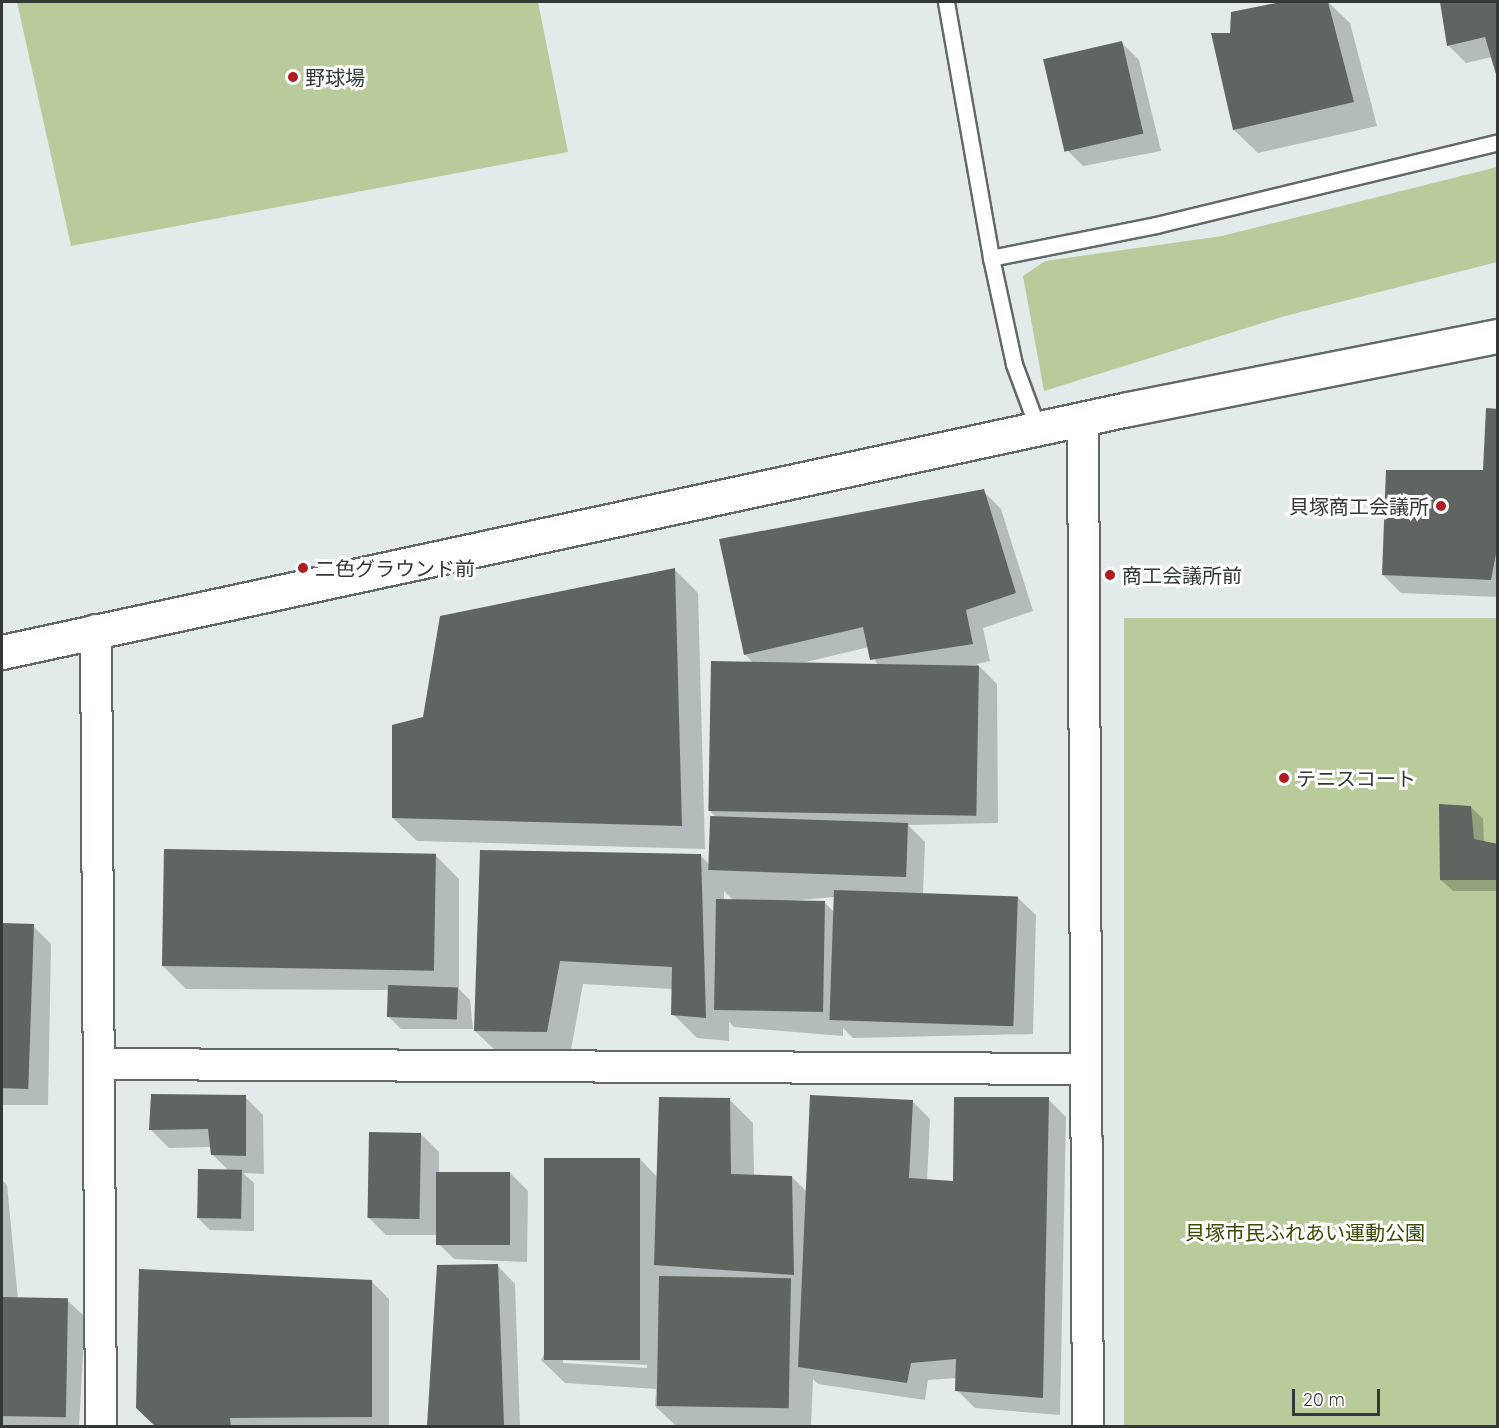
<!DOCTYPE html>
<html>
<head>
<meta charset="utf-8">
<style>
	body { margin:0 }
	#map { position:relative; width:1499px; height:1428px; overflow:hidden; background:#e2eaea; font-family:Quicksand,"Noto Sans JP",sans-serif }
	div>[style] { position:absolute }
	.green>* { inset:0; background:#b9cb9a; transform-origin:0 0 }
	.shadow>* { inset:0; background:#0003 }
	.building>* { inset:0; background:#606562; transform-origin:0 0 }
	.roads { filter:drop-shadow(2px 0 #636969) drop-shadow(-2px 0 #636969) drop-shadow(0 2px #636969) drop-shadow(0 -2px #636969) }
	.lane>* { height:15px; margin:-7.5px; padding:0 7.5px; transform-origin:7.5px; border-radius:7.5px; background:#fff }
	.street>* { height:30px; margin:-15px; padding:0 15px; transform-origin:15px; border-radius:15px; background:#fff }
	.secondary>* { height:33px; margin:-16.5px; padding:0 16.5px; transform-origin:16.5px; border-radius:16.5px; background:#fff }
	.dots>* { width:16px; height:16px; translate:-50% -50%; box-sizing:border-box; border:3px solid #fff; border-radius:50% }
	span { translate:-50% -50%; white-space:nowrap; text-align:center; line-height:1.15; -webkit-text-stroke:6px #fff; paint-order:stroke }
	.poi-label { font-size:20px; color:#343737 }
	.left { translate:0 -50%; text-align:left }
	.right { translate:-100% -50%; text-align:right }
	.park-label { font-size:20px; color:#384a04 }
	.frame { position:absolute; inset:0; border:3px solid #343737; pointer-events:none }
	.scale { position:absolute; left:1292px; top:1389px; width:88px; height:27px; box-sizing:border-box; border:3px solid #343737; border-top:0; padding-left:8px; font-size:18px; line-height:21px; white-space:nowrap; color:#343737; -webkit-text-stroke:4px #fff; paint-order:stroke }
</style>
</head>
<body>
<div id="map">
	<div class="green">
		<i style="clip-path:polygon(17px 2px,538px 2px,568px 152px,71px 246px)"></i>
		<i style="clip-path:polygon(1497px 167px,1497px 262px,1285px 316px,1044px 391px,1023px 276px,1045px 261px,1222px 236px)"></i>
		<i style="left:1497px;top:618px;width:808px;height:373px;rotate:90deg"></i>
	</div>
	<div class="shadow">
		<i style="clip-path:polygon(1289px 2px,1328px 2px,1350px 23px,1377px 126px,1258px 153px,1234px 130px,1233px 13px)"></i>
		<i style="clip-path:polygon(1442px 2px,1498px 2px,1498px 77px,1492px 57px,1466px 63px,1448px 45px)"></i>
		<i style="clip-path:polygon(1121px 42px,1139px 60px,1161px 151px,1083px 166px,1065px 148px)"></i>
		<i style="clip-path:polygon(1498px 410px,1498px 597px,1401px 593px,1383px 575px,1484px 471px)"></i>
		<i style="clip-path:polygon(evenodd,983px 491px,1001px 509px,1033px 611px,983px 628px,990px 661px,977px 664px,997px 684px,998px 823px,908px 825px,925px 842px,923px 894px,1017px 897px,1036px 915px,1033px 1034px,853px 1038px,843px 1028px,843px 1036px,734px 1027px,729px 1022px,729px 1041px,697px 1038px,673px 1014px,673px 989px,583px 984px,570px 1055px,499px 1054px,475px 1031px,481px 852px,700px 855px,715px 870px,724px 825px,710px 811px,753px 663px,745px 654px,983px 491px,869px 647px,877px 664px,806px 662px,869px 647px,983px 491px,724px 891px,733px 900px,724px 900px,724px 891px,983px 491px,835px 897px,835px 913px,824px 902px,788px 901px,835px 897px)"></i>
		<i style="clip-path:polygon(675px 570px,698px 593px,705px 849px,417px 841px,393px 818px,424px 718px)"></i>
		<i style="clip-path:polygon(1471px 807px,1483px 819px,1484px 843px,1498px 845px,1498px 891px,1453px 891px,1441px 880px)"></i>
		<i style="clip-path:polygon(435px 855px,459px 879px,459px 989px,470px 1000px,473px 1029px,401px 1029px,389px 1017px,389px 990px,186px 989px,162px 965px)"></i>
		<i style="clip-path:polygon(2px 925px,33px 926px,51px 944px,48px 1105px,2px 1105px)"></i>
		<i style="clip-path:polygon(245px 1097px,263px 1115px,264px 1174px,243px 1173px,254px 1183px,254px 1231px,210px 1230px,198px 1218px,229px 1171px,212px 1154px,211px 1147px,169px 1148px,151px 1130px)"></i>
		<i style="clip-path:polygon(evenodd,1048px 1099px,1066px 1117px,1060px 1415px,975px 1408px,957px 1390px,957px 1378px,928px 1380px,925px 1400px,818px 1384px,813px 1379px,811px 1426px,676px 1426px,655px 1406px,656px 1389px,565px 1383px,541px 1360px,640px 1159px,658px 1178px,730px 1100px,753px 1123px,754px 1176px,792px 1177px,807px 1192px,912px 1101px,930px 1119px,927px 1181px,954px 1183px,1048px 1099px,563px 1360px,647px 1365px,647px 1368px,563px 1363px,563px 1360px)"></i>
		<i style="clip-path:polygon(421px 1134px,439px 1152px,439px 1175px,510px 1173px,528px 1191px,527px 1262px,454px 1259px,436px 1241px,436px 1235px,386px 1235px,368px 1217px)"></i>
		<i style="clip-path:polygon(2px 1180px,7px 1185px,18px 1299px,67px 1300px,85px 1317px,79px 1426px,2px 1426px)"></i>
		<i style="clip-path:polygon(497px 1265px,515px 1284px,520px 1426px,429px 1426px,438px 1266px)"></i>
		<i style="clip-path:polygon(371px 1281px,389px 1299px,389px 1426px,156px 1426px,137px 1408px)"></i>
	</div>
	<div class="building">
		<i style="clip-path:polygon(1281px 2px,1328px 2px,1354px 102px,1233px 130px,1211px 33px,1230px 33px,1231px 12px)"></i>
		<i style="clip-path:polygon(1440px 2px,1498px 2px,1498px 81px,1485px 37px,1447px 46px)"></i>
		<i style="left:1122px;top:41px;width:95px;height:81px;rotate:77deg"></i>
		<i style="clip-path:polygon(1486px 408px,1498px 409px,1498px 543px,1491px 580px,1382px 575px,1386px 470px,1483px 470px)"></i>
		<i style="clip-path:polygon(984px 489px,1016px 593px,966px 610px,973px 644px,870px 660px,863px 627px,744px 655px,719px 539px)"></i>
		<i style="clip-path:polygon(675px 568px,682px 826px,392px 818px,392px 725px,423px 717px,440px 616px)"></i>
		<i style="left:711px;top:661px;width:268px;height:150px;rotate:1deg"></i>
		<i style="clip-path:polygon(1439px 804px,1471px 806px,1474px 839px,1498px 844px,1498px 880px,1440px 880px)"></i>
		<i style="left:908px;top:823px;width:54px;height:198px;rotate:92deg"></i>
		<i style="left:164px;top:849px;width:272px;height:117px;rotate:1deg"></i>
		<i style="clip-path:polygon(480px 850px,701px 854px,706px 1018px,671px 1015px,672px 967px,560px 961px,547px 1032px,474px 1031px)"></i>
		<i style="left:834px;top:890px;width:184px;height:130px;rotate:2deg"></i>
		<i style="left:716px;top:899px;width:109px;height:111px;rotate:1deg"></i>
		<i style="left:2px;top:923px;width:32px;height:165px;rotate:2deg"></i>
		<i style="left:388px;top:985px;width:70px;height:32px;rotate:2deg"></i>
		<i style="clip-path:polygon(151px 1094px,246px 1095px,246px 1156px,211px 1155px,208px 1129px,149px 1130px)"></i>
		<i style="clip-path:polygon(810px 1095px,913px 1100px,909px 1178px,953px 1181px,954px 1097px,1049px 1097px,1043px 1398px,955px 1391px,956px 1359px,911px 1363px,907px 1383px,798px 1367px)"></i>
		<i style="clip-path:polygon(659px 1097px,730px 1098px,731px 1174px,792px 1176px,794px 1275px,654px 1265px)"></i>
		<i style="left:369px;top:1132px;width:52px;height:86px;rotate:1deg"></i>
		<i style="left:544px;top:1158px;width:96px;height:202px"></i>
		<i style="left:198px;top:1169px;width:44px;height:49px;rotate:1deg"></i>
		<i style="left:510px;top:1172px;width:73px;height:74px;rotate:90deg"></i>
		<i style="clip-path:polygon(498px 1264px,504px 1426px,427px 1426px,437px 1265px)"></i>
		<i style="clip-path:polygon(139px 1269px,372px 1280px,372px 1417px,230px 1418px,231px 1426px,155px 1426px,136px 1408px)"></i>
		<i style="left:659px;top:1276px;width:132px;height:130px;rotate:1deg"></i>
		<i style="left:2px;top:1297px;width:66px;height:119px;rotate:1deg"></i>
	</div>
	<div class="roads">
		<div class="lane">
			<i style="left:946px;top:2px;width:260px;rotate:80deg"></i>
			<i style="left:1038px;top:429px;width:69px;rotate:-110.3deg"></i>
			<i style="left:1014px;top:364px;width:108px;rotate:-102.2deg"></i>
			<i style="left:991px;top:258px;width:168px;rotate:-11.3deg"></i>
			<i style="left:1156px;top:225px;width:352px;rotate:-13.6deg"></i>
		</div>
		<div class="street">
			<i style="left:1083px;top:419px;width:1007px;rotate:89.72deg"></i>
			<i style="left:96px;top:630px;width:796px;rotate:89.64deg"></i>
			<i style="left:99px;top:1064px;width:987px;rotate:0.29deg"></i>
		</div>
		<div class="secondary">
			<i style="left:2px;top:652px;width:1152px;rotate:-12.18deg"></i>
			<i style="left:1128px;top:409px;width:377px;rotate:-11.2deg"></i>
		</div>
	</div>
	<div class="dots">
		<i style="left:293px;top:77px;background:#ae1d21"></i>
		<i style="left:1441px;top:506px;background:#ae1d21"></i>
		<i style="left:303px;top:568px;background:#ae1d21"></i>
		<i style="left:1110px;top:575px;background:#ae1d21"></i>
		<i style="left:1284px;top:778px;background:#ae1d21"></i>
	</div>
	<div class="poi-label">
		<span class="left" style="left:305px;top:77px">野球場</span>
		<span class="right" style="left:1429px;top:506px">貝塚商工会議所</span>
		<span class="left" style="left:315px;top:568px">二色グラウンド前</span>
		<span class="left" style="left:1122px;top:575px">商工会議所前</span>
		<span class="left" style="left:1296px;top:778px">テニスコート</span>
	</div>
	<div class="park-label">
		<span style="left:1305px;top:1232px">貝塚市民ふれあい運動公園</span>
	</div>
	<div class="frame"></div>
	<div class="scale">20 m</div>
</div>
</body>
</html>
